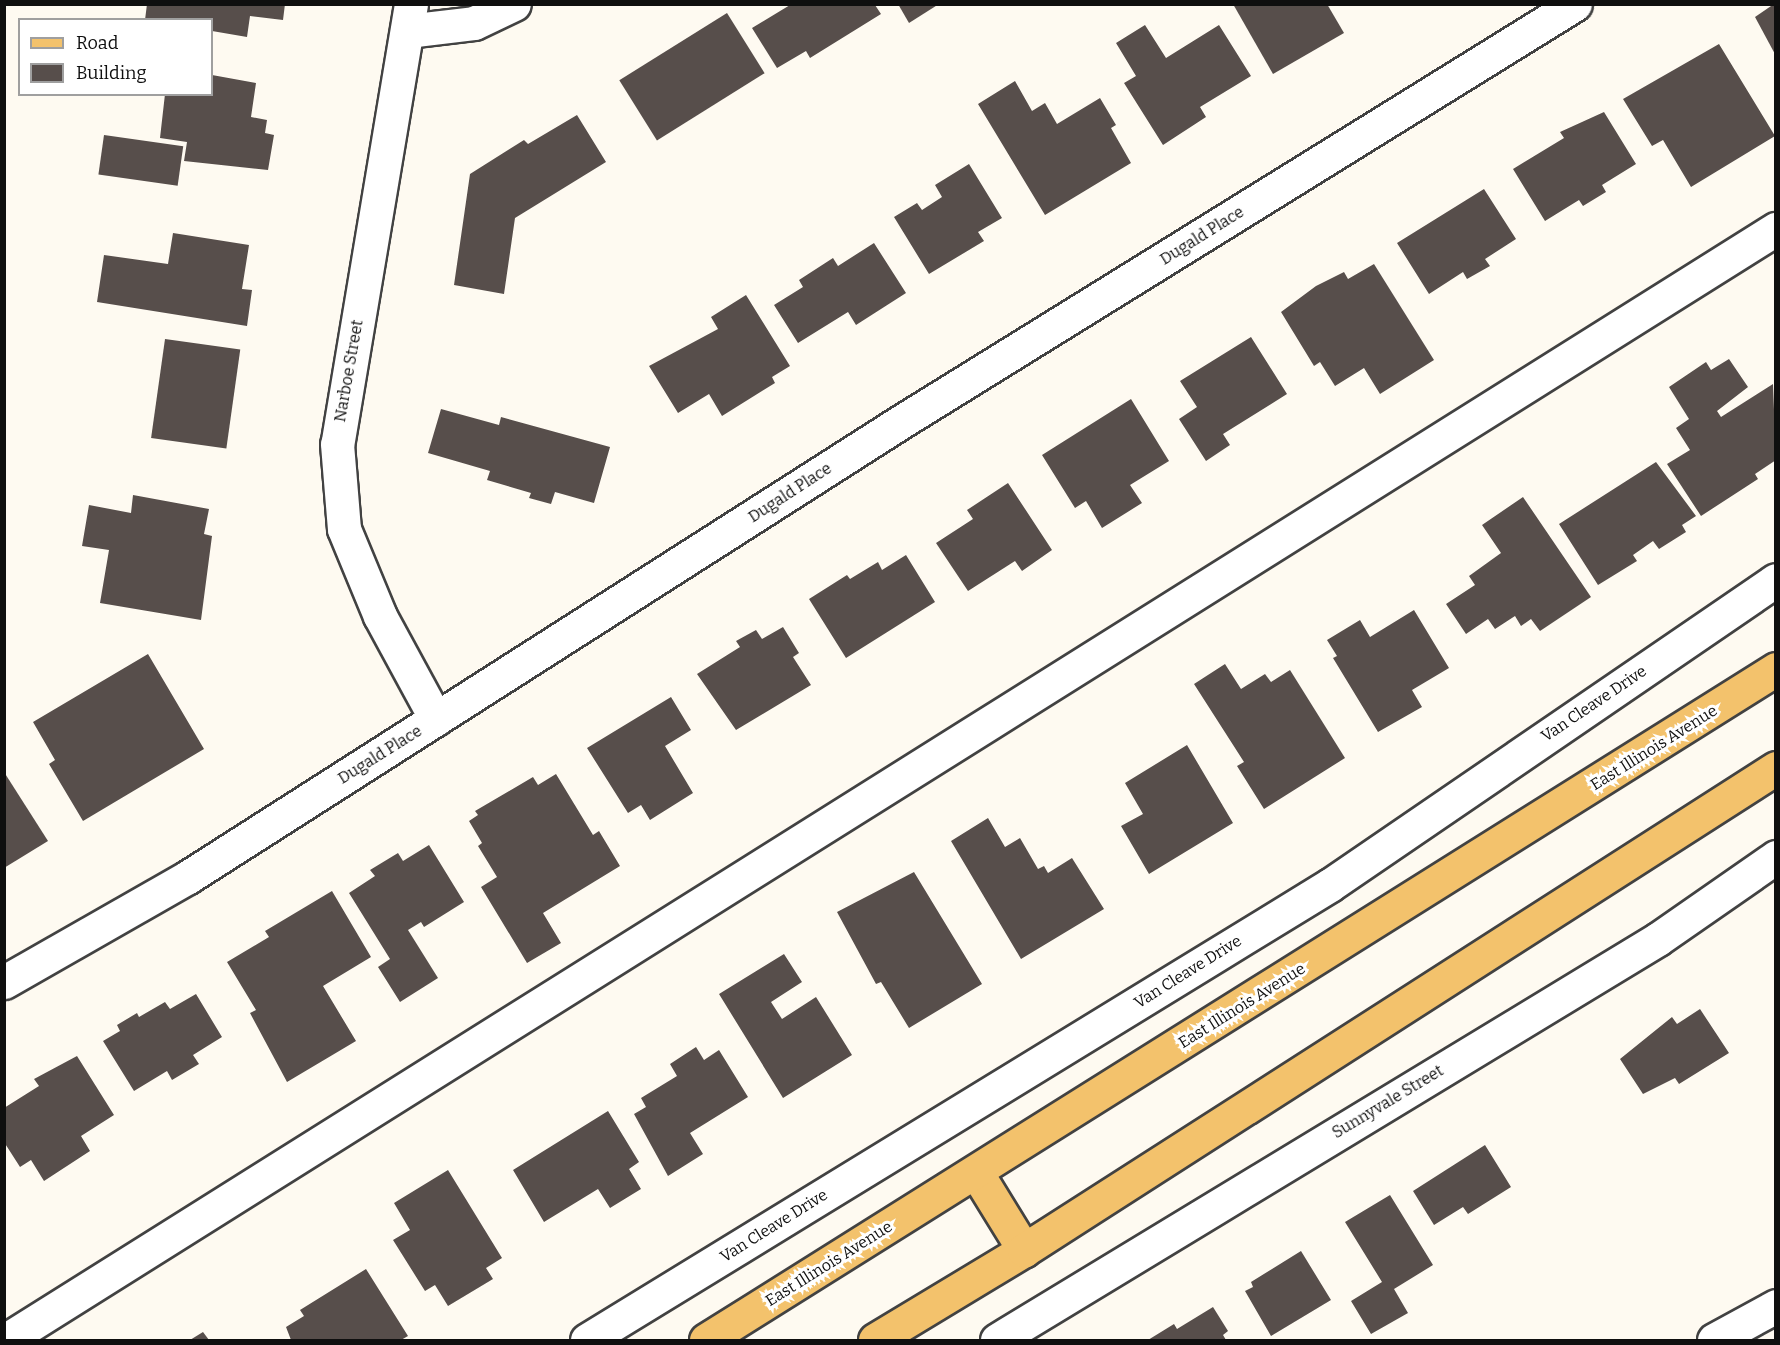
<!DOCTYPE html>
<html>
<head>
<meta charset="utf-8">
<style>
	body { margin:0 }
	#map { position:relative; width:1780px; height:1345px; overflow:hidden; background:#fefaf1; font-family:Bitter,serif }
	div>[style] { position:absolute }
	.building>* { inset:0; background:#574e4b; transform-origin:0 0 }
	.roads { filter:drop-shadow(2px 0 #424242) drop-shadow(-2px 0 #424242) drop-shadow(0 2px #424242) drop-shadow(0 -2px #424242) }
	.minor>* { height:33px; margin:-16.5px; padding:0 16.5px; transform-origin:16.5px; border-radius:16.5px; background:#fff }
	.major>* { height:33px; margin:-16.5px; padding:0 16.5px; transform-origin:16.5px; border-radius:16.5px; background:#f3c26c }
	span { translate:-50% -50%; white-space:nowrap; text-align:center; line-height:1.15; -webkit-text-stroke:6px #fff; paint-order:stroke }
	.street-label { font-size:16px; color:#0f0f0f }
	.frame { position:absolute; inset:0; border:6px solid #0f0f0f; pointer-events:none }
	.legend { position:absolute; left:18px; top:18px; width:195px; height:78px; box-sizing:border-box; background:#fff; border:2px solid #9f9f9f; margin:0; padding:8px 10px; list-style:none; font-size:18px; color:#0f0f0f }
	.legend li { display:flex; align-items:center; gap:12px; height:30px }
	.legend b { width:30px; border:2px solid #9f9f9f }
</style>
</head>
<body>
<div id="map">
	<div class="building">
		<i style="clip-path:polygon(147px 4px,285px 4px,283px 20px,250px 16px,247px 37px,212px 31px,212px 20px,145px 20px)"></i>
		<i style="clip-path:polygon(898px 4px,939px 4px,909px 23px)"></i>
		<i style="clip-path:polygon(1233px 4px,1327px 4px,1344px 33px,1273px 74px)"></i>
		<i style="clip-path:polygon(1774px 4px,1776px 4px,1776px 56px,1755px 17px)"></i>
		<i style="clip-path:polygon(790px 5px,875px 5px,881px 14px,810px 58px,806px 51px,777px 68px,752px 28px)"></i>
		<i style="left:727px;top:13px;width:71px;height:127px;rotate:58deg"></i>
		<i style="clip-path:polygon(1145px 25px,1166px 58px,1219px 25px,1251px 76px,1200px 107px,1206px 117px,1163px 145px,1124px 83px,1136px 76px,1116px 43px)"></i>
		<i style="clip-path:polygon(1719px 44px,1775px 136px,1691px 187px,1663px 140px,1652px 146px,1623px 99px)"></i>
		<i style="clip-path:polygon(212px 75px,256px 83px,251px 117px,267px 120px,265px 133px,274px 135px,268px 170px,184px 161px,187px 142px,160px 138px,165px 94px,212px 94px)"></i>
		<i style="clip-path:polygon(1015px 81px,1032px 111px,1045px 103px,1057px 124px,1100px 98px,1116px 125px,1111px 128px,1131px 163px,1045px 215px,978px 104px)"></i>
		<i style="clip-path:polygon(1604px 112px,1636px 164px,1602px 185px,1606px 192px,1583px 206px,1579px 200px,1545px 221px,1513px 169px,1564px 138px,1560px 132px)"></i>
		<i style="clip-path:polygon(577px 115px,606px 162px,515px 218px,504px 294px,454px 285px,470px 174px,524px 140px,528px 144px)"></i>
		<i style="left:104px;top:135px;width:80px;height:40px;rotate:8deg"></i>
		<i style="clip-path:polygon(969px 164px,1002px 218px,978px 232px,984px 241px,929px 274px,894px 217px,917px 203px,922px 210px,942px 197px,935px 185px)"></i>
		<i style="clip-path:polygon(1484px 189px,1516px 239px,1485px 259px,1490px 266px,1467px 279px,1463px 272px,1429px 294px,1397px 243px)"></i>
		<i style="clip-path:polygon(173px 233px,249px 245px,242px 289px,252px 290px,247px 326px,97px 302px,104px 255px,168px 264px)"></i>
		<i style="clip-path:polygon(874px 243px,906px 293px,856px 325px,848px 312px,798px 343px,774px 305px,803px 287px,799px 280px,833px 258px,838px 266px)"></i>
		<i style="clip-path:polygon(1374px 264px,1434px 360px,1380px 394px,1364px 368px,1335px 386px,1320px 362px,1314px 366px,1281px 312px,1316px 286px,1344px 272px,1348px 279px)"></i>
		<i style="clip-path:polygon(746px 295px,790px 366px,772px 377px,775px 383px,722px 416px,709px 394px,678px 413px,649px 366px,718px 329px,711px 317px)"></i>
		<i style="clip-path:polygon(1251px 337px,1287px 394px,1223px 434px,1230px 445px,1206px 461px,1179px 419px,1197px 407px,1180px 381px)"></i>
		<i style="left:165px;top:339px;width:76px;height:100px;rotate:8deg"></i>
		<i style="clip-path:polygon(1729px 359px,1748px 387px,1717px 411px,1721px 417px,1773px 384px,1776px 460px,1755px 474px,1758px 479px,1701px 516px,1667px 464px,1690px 450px,1676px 428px,1689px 419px,1669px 387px,1706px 362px,1711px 370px)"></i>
		<i style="clip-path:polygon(1131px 399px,1169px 461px,1130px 485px,1142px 503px,1102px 528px,1086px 501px,1075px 508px,1042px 455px)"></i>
		<i style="clip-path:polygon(441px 409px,499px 425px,501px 417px,610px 447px,594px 503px,555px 492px,551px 504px,529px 498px,531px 493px,487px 480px,490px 471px,428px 453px)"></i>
		<i style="clip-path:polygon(1656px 462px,1696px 516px,1682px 525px,1686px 532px,1659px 549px,1653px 541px,1633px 555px,1637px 561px,1598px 585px,1559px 524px)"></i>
		<i style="clip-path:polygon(1008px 483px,1052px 550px,1022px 571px,1015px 561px,968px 591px,936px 543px,973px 519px,967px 510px)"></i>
		<i style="clip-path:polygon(133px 495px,209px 509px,204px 534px,212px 536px,201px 620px,100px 603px,109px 550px,82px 546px,89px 505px,131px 513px)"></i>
		<i style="clip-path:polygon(1523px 497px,1591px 597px,1540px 631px,1531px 619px,1521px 626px,1515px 616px,1495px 629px,1488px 619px,1466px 634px,1446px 604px,1475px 585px,1469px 576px,1501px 553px,1482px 525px)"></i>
		<i style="clip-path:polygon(906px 555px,935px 602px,846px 658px,809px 599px,847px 575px,850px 579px,878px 562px,882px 570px)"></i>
		<i style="clip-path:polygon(1414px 610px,1449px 668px,1412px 690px,1422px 707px,1378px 732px,1333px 658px,1337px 656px,1327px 640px,1360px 620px,1370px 637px)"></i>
		<i style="clip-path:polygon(783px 627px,799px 653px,793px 657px,811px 685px,736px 730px,697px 674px,740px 647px,736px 641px,756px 630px,762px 639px)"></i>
		<i style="clip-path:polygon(148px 654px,204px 749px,83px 821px,49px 764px,55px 760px,33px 722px)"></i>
		<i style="clip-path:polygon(1225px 664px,1241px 689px,1265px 674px,1271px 682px,1290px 670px,1345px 758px,1264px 809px,1237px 766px,1244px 762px,1194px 684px)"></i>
		<i style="clip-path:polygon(671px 697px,691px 730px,665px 746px,693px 793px,650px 820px,641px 805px,628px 813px,587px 748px)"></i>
		<i style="clip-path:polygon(1187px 745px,1233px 823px,1149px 874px,1121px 826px,1143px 814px,1125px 783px)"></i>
		<i style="clip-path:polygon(4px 772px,48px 841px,4px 868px)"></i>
		<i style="clip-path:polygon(556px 774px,593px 835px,599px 831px,620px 866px,543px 913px,561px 943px,527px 963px,481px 887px,497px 877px,478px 846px,482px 843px,469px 821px,478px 815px,475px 811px,533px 777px,538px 785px)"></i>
		<i style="clip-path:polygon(988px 818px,1005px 847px,1020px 838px,1038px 869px,1044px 866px,1048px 873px,1072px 858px,1104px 909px,1021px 959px,951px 841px)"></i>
		<i style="clip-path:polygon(429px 845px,464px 902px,424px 927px,421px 922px,408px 930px,438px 978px,400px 1002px,378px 967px,390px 959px,349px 893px,375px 876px,370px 870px,398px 853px,403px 861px)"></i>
		<i style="clip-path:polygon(914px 872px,982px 984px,909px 1028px,881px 982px,876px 984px,837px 912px)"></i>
		<i style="clip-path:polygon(332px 891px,371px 957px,323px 986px,356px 1041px,287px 1082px,250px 1013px,256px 1010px,227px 962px,269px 937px,265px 931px)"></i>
		<i style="clip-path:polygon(784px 954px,802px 982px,771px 1002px,782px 1019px,816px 997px,852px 1055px,783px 1098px,719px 994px)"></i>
		<i style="clip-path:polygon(196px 994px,222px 1037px,193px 1055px,199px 1064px,172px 1080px,167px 1071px,134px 1091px,103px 1041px,120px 1031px,117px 1025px,137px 1013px,139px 1017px,165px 1002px,170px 1009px)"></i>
		<i style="clip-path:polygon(1700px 1009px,1729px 1053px,1679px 1084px,1675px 1078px,1643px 1094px,1620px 1059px,1672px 1017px,1677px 1024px)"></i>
		<i style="clip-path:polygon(696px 1047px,704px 1060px,719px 1050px,748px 1097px,690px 1133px,703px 1154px,668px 1176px,634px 1114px,646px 1107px,641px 1098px,677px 1076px,670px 1064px)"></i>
		<i style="clip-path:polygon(77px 1056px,114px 1115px,81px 1136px,90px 1151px,44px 1181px,31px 1160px,20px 1167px,4px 1142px,4px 1108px,39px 1086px,34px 1079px)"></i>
		<i style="clip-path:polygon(608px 1111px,639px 1162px,629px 1169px,641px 1189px,610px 1208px,598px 1189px,544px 1222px,513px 1170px)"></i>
		<i style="clip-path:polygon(1485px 1145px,1511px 1187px,1468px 1214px,1463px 1207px,1434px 1225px,1413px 1191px)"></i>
		<i style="clip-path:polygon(448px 1170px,502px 1258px,486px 1268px,493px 1279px,448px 1306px,435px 1285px,425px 1291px,393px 1240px,410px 1230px,394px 1203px)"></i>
		<i style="clip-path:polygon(1390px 1195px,1433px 1265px,1394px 1289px,1408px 1313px,1371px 1334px,1351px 1301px,1382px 1282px,1345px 1222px)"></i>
		<i style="clip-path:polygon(1301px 1251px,1331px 1300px,1271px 1336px,1245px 1291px,1253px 1287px,1251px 1282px)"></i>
		<i style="clip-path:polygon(366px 1269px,408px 1336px,401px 1340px,291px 1340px,286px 1327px,304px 1316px,300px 1310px)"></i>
		<i style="clip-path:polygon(1213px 1307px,1228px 1331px,1223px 1335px,1226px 1340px,1148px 1340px,1174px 1324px,1177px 1329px)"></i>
		<i style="clip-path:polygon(203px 1332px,209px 1340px,190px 1340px)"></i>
	</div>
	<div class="roads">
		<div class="minor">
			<i style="left:411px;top:4px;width:446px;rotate:99.5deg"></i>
			<i style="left:337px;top:444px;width:85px;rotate:85.3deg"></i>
			<i style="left:344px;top:529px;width:94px;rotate:67.5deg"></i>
			<i style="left:380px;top:616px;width:117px;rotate:61.5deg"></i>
			<i style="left:407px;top:31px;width:67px;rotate:-6.8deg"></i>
			<i style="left:474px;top:23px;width:44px;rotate:-25.4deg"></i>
			<i style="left:4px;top:982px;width:212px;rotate:-29.7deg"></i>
			<i style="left:188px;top:877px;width:844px;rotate:-32.56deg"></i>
			<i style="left:899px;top:423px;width:795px;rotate:-31.79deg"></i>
			<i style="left:6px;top:1340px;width:2090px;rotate:-32.12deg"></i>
			<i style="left:587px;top:1340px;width:871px;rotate:-31.48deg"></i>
			<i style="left:1330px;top:885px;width:540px;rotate:-34.37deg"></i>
			<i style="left:997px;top:1340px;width:773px;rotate:-31.24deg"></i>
			<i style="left:1658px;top:939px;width:144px;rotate:-34.8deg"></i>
			<i style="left:1714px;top:1340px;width:71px;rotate:-28.7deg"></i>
		</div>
		<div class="major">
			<i style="left:976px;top:1172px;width:92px;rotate:58.4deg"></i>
			<i style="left:706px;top:1340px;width:1263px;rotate:-32.09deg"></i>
			<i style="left:875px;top:1340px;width:174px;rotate:-31.1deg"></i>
			<i style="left:1024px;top:1250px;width:893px;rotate:-32.66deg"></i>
		</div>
	</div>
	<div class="street-label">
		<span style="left:1202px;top:236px;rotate:-32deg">Dugald Place</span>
		<span style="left:349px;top:371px;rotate:-80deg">Narboe Street</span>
		<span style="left:790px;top:493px;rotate:-33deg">Dugald Place</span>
		<span style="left:1594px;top:704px;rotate:-34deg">Van Cleave Drive</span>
		<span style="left:1654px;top:748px;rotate:-32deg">East Illinois Avenue</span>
		<span style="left:380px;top:755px;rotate:-32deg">Dugald Place</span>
		<span style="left:1188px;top:972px;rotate:-32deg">Van Cleave Drive</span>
		<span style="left:1242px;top:1006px;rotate:-32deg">East Illinois Avenue</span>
		<span style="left:1388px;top:1102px;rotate:-31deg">Sunnyvale Street</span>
		<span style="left:774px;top:1226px;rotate:-32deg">Van Cleave Drive</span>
		<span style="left:829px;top:1264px;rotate:-32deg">East Illinois Avenue</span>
	</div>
	<div class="frame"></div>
	<ul class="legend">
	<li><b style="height:8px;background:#f3c26c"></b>Road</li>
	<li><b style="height:16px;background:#574e4b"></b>Building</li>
	</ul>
</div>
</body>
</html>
